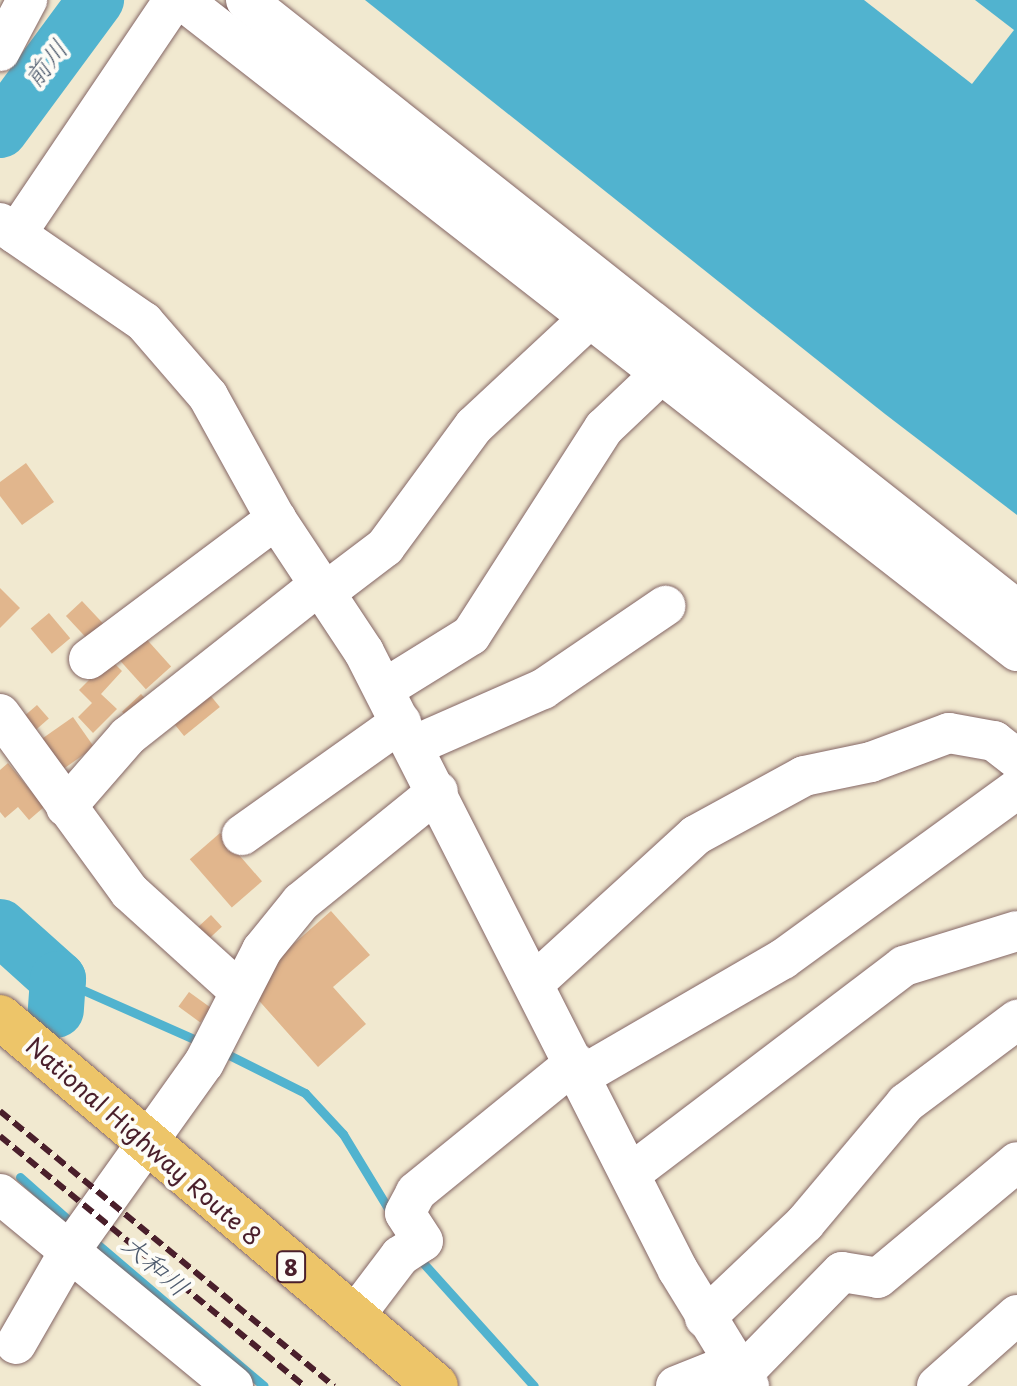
<!DOCTYPE html>
<meta charset="utf-8">
<style>
body{margin:0}
#map{position:relative;width:1017px;height:1386px;overflow:hidden;background:#f1e9d0;font-family:"Playpen Sans","Klee One",sans-serif}
div>[style]{position:absolute}
[style*='--x']{left:calc(var(--x)*1px);top:calc(var(--y)*1px);width:calc(var(--w)*1px);rotate:calc(var(--a)*1deg)}
.water>*{inset:0;background:#51b3cf}
.pier>*{inset:0;background:#f1e9d0}
.stream>*{height:9px;margin:-4.5px;padding:0 4.5px;transform-origin:4.5px;border-radius:4.5px;background:#51b3cf}
.river>*{height:56px;margin:-28px;padding:0 28px;transform-origin:28px;border-radius:28px;background:#51b3cf}
.building>*{inset:0;background:#e1b68d;transform-origin:0 0}
.roads{filter:drop-shadow(0 0 2px #846665) drop-shadow(0 0 2px #846665)}
.minor>*{height:40px;margin:-20px;padding:0 20px;transform-origin:20px;border-radius:20px;background:#fff}
.highway>*{height:44px;margin:-22px;padding:0 22px;transform-origin:22px;border-radius:22px;background:#edc569}
.rail>*{height:6px;margin-top:-3px;transform-origin:0;background:repeating-linear-gradient(90deg,#4a1f2b 0 12px,transparent 0 18px)}
span{translate:-50% -50%;white-space:nowrap;text-align:center;line-height:1.15;-webkit-text-stroke:8px #fdfcf7;paint-order:stroke}
.shield-label span{padding:2px 6px;background:#fdfcf7;border:2px solid;border-radius:6px;-webkit-text-stroke-width:0}
.shield-label{font-size:22px;color:#4a1f2b;font-weight:700}
.street-label{font-size:24px;color:#4a1f2b}
.water-label{font-size:26px;color:#4d5a6d;font-style:italic}
</style>
<div id="map">
<div class="water">
<div style="clip-path:polygon(365px 0,1017px 0,1017px 515px,885px 414px)"></div>
</div>
<div class="pier">
<div style="clip-path:polygon(864px 0,975px 0,1014px 30px,972px 84px)"></div>
</div>
<div class="stream">
<div style="--x:58;--y:979;--w:158;--a:23.8"></div>
<div style="--x:221;--y:1051;--w:94;--a:26.6"></div>
<div style="--x:305;--y:1093;--w:56;--a:47.2"></div>
<div style="--x:343;--y:1134;--w:95;--a:58.8"></div>
<div style="--x:20;--y:1177;--w:74;--a:41.7"></div>
<div style="--x:90;--y:1238;--w:228;--a:40.4"></div>
<div style="--x:416;--y:1255;--w:176;--a:48"></div>
</div>
<div class="river">
<div style="--x:0;--y:130;--w:162;--a:-53.6"></div>
<div style="--x:0;--y:927;--w:78;--a:41.9"></div>
<div style="--x:58;--y:979;--w:31;--a:94"></div>
</div>
<div class="building">
<div style="clip-path:polygon(26px 463px,54px 502px,22px 525px,0 496px,0 482px)"></div>
<div style="clip-path:polygon(0 588px,20px 608px,0 628px)"></div>
<div style="left:82px;top:601px;width:34px;height:22px;rotate:47deg"></div>
<div style="left:49px;top:613px;width:33px;height:24px;rotate:50deg"></div>
<div style="left:141px;top:633px;width:45px;height:34px;rotate:48deg"></div>
<div style="clip-path:polygon(110px 659px,122px 671px,101px 694px,117px 709px,93px 733px,78px 717px,92px 703px,79px 690px)"></div>
<div style="left:206px;top:690px;width:22px;height:46px;rotate:51deg"></div>
<div style="left:141px;top:694px;width:16px;height:26px;rotate:47deg"></div>
<div style="left:37px;top:705px;width:18px;height:31px;rotate:49deg"></div>
<div style="left:73px;top:717px;width:37px;height:44px;rotate:55deg"></div>
<div style="clip-path:polygon(8px 763px,44px 807px,29px 820px,18px 807px,5px 818px,0 812px,0 770px)"></div>
<div style="left:220px;top:833px;width:64px;height:40px;rotate:49deg"></div>
<div style="clip-path:polygon(331px 911px,370px 955px,333px 987px,366px 1024px,318px 1067px,246px 986px)"></div>
<div style="left:211px;top:915px;width:16px;height:24px;rotate:47deg"></div>
<div style="left:189px;top:992px;width:27px;height:18px;rotate:36deg"></div>
</div>
<div class="roads">
<div class="minor">
<div style="--x:182;--y:0;--w:1059;--a:37.94"></div>
<div style="--x:246;--y:0;--w:983;--a:38.35"></div>
<div style="--x:0;--y:51;--w:58;--a:-62.1"></div>
<div style="--x:0;--y:223;--w:175;--a:34.5"></div>
<div style="--x:144;--y:322;--w:98;--a:49.1"></div>
<div style="--x:208;--y:396;--w:141;--a:61.1"></div>
<div style="--x:276;--y:519;--w:159;--a:56.5"></div>
<div style="--x:364;--y:652;--w:693;--a:63.07"></div>
<div style="--x:678;--y:1270;--w:136;--a:58.5"></div>
<div style="--x:16;--y:234;--w:282;--a:-56"></div>
<div style="--x:323;--y:594;--w:78;--a:-37.2"></div>
<div style="--x:385;--y:547;--w:150;--a:-53.7"></div>
<div style="--x:474;--y:426;--w:160;--a:-43"></div>
<div style="--x:89;--y:659;--w:234;--a:-36.8"></div>
<div style="--x:384;--y:689;--w:102;--a:-31.8"></div>
<div style="--x:471;--y:635;--w:246;--a:-57.3"></div>
<div style="--x:604;--y:428;--w:81;--a:-43.5"></div>
<div style="--x:0;--y:714;--w:220;--a:53.9"></div>
<div style="--x:130;--y:892;--w:146;--a:42.2"></div>
<div style="--x:413;--y:746;--w:142;--a:-23.7"></div>
<div style="--x:543;--y:689;--w:148;--a:-34.2"></div>
<div style="--x:66;--y:807;--w:94;--a:-48.9"></div>
<div style="--x:128;--y:736;--w:242;--a:-38.3"></div>
<div style="--x:242;--y:835;--w:195;--a:-35.4"></div>
<div style="--x:534;--y:983;--w:219;--a:-42.4"></div>
<div style="--x:696;--y:835;--w:123;--a:-28.6"></div>
<div style="--x:804;--y:776;--w:68;--a:-11.8"></div>
<div style="--x:871;--y:762;--w:83;--a:-20.4"></div>
<div style="--x:949;--y:733;--w:46;--a:10.1"></div>
<div style="--x:994;--y:741;--w:29;--a:38"></div>
<div style="--x:581;--y:1076;--w:233;--a:-30.1"></div>
<div style="--x:783;--y:959;--w:289;--a:-36"></div>
<div style="--x:630;--y:1174;--w:344;--a:-37.2"></div>
<div style="--x:904;--y:966;--w:118;--a:-17.2"></div>
<div style="--x:0;--y:1194;--w:302;--a:39.5"></div>
<div style="--x:353;--y:1318;--w:78;--a:-52.8"></div>
<div style="--x:400;--y:1256;--w:27;--a:-33"></div>
<div style="--x:423;--y:1241;--w:33;--a:-123"></div>
<div style="--x:405;--y:1213;--w:24;--a:-62"></div>
<div style="--x:416;--y:1192;--w:205;--a:-39.1"></div>
<div style="--x:705;--y:1318;--w:138;--a:-43.5"></div>
<div style="--x:805;--y:1223;--w:157;--a:-49.9"></div>
<div style="--x:906;--y:1103;--w:139;--a:-36.8"></div>
<div style="--x:16;--y:1344;--w:106;--a:-60.1"></div>
<div style="--x:69;--y:1252;--w:232;--a:-54.5"></div>
<div style="--x:204;--y:1063;--w:127;--a:-62.8"></div>
<div style="--x:262;--y:950;--w:62;--a:-50.9"></div>
<div style="--x:301;--y:902;--w:176;--a:-39"></div>
<div style="--x:741;--y:1375;--w:144;--a:-45.6"></div>
<div style="--x:842;--y:1272;--w:36;--a:9"></div>
<div style="--x:878;--y:1278;--w:181;--a:-39.8"></div>
<div style="--x:676;--y:1386;--w:62;--a:-21.6"></div>
<div style="--x:937;--y:1386;--w:107;--a:-41.6"></div>
</div>
<div class="highway">
<div style="--x:0;--y:1017;--w:571;--a:40.24"></div>
</div>
</div>
<div class="rail">
<div style="--x:0;--y:1111;--w:433;--a:39.5"></div>
<div style="--x:0;--y:1136;--w:394;--a:39.4"></div>
</div>
<div class="shield-label">
<span style="left:291px;top:1267px">8</span>
</div>
<div class="street-label">
<span style="left:144px;top:1141px;rotate:41deg">National Highway Route 8</span>
</div>
<div class="water-label">
<span style="left:45px;top:63px;rotate:-51deg">前川</span>
<span style="left:156px;top:1265px;rotate:41deg">大和川</span>
</div>
</div>
